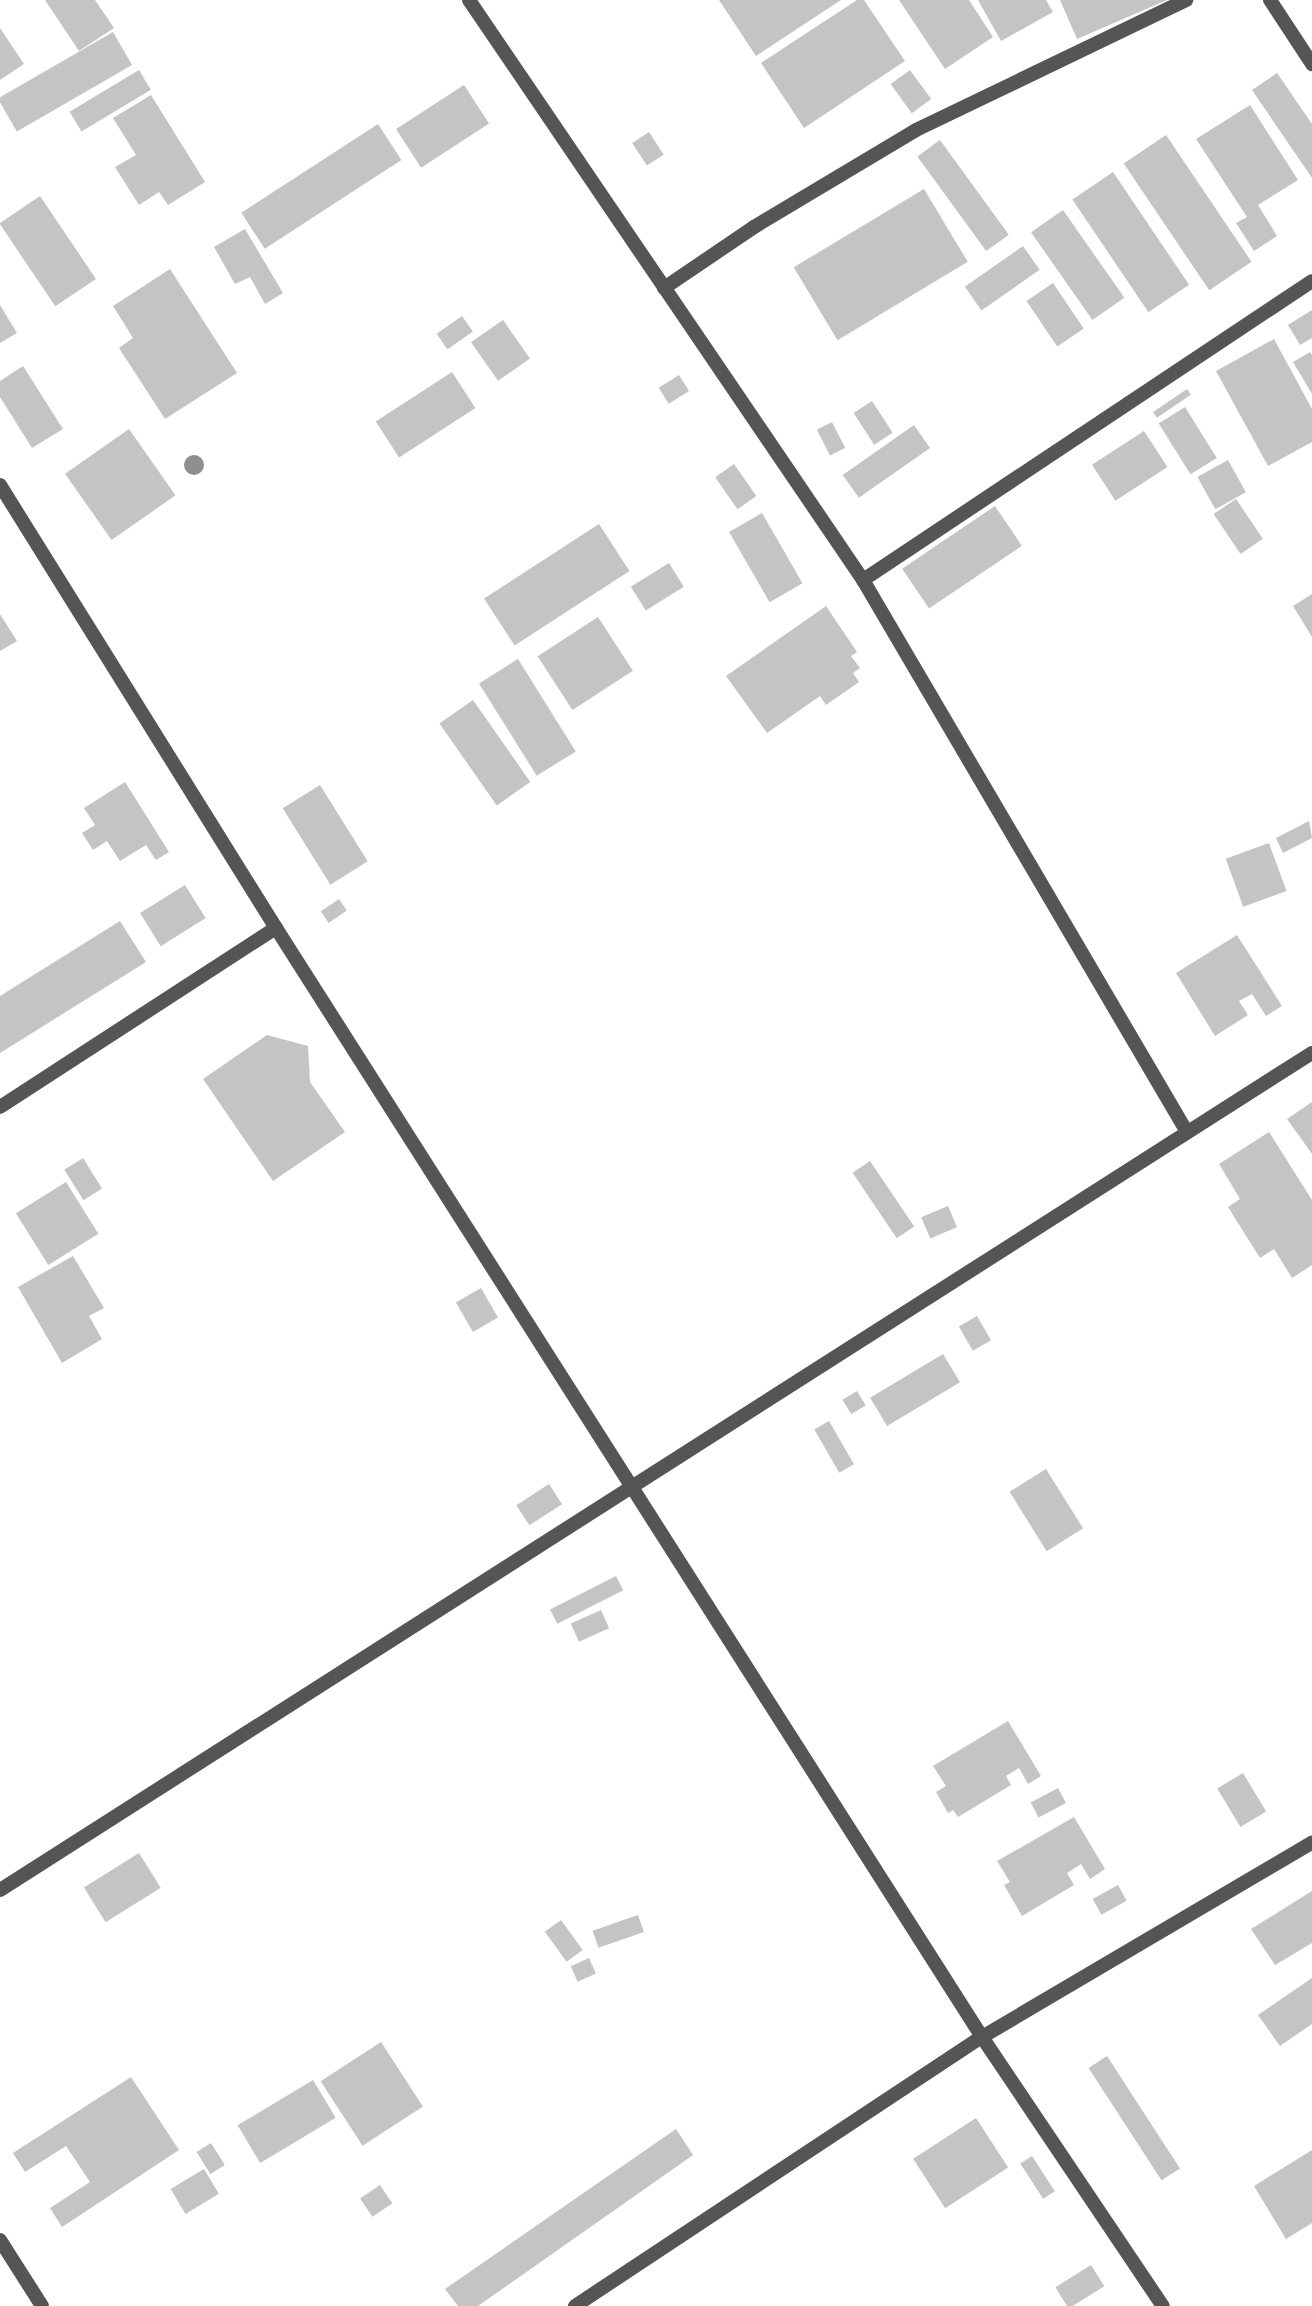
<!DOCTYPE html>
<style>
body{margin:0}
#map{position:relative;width:1312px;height:2306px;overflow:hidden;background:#fff;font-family:"Asap Condensed",sans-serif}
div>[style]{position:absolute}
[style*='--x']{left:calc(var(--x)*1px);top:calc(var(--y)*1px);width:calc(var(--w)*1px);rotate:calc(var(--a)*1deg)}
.building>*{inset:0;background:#c4c4c4;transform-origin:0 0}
.minor>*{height:14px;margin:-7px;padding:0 7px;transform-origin:7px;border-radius:7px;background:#555}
.trees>*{width:20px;height:20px;margin:-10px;border-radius:50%;background:#8f8f8f}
span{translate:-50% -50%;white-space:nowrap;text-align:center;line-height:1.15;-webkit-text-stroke:5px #fff;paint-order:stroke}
</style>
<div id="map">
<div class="building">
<div style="clip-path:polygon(45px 0,95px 0,114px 28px,79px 51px)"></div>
<div style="clip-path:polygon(719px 0,841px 0,756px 56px)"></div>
<div style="clip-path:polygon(857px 0,864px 0,905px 61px,804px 128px,761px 63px)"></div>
<div style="clip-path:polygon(899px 0,969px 0,993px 37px,945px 69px)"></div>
<div style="clip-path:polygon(978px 0,1046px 0,1053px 12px,1001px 41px)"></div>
<div style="clip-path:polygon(1060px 0,1167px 0,1077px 39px)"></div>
<div style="clip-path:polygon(0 28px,24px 64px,0 80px)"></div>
<div style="left:113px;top:32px;width:38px;height:133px;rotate:60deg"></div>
<div style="left:139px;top:70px;width:23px;height:81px;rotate:59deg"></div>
<div style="left:910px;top:70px;width:36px;height:24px;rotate:54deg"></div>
<div style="clip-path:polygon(1277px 73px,1312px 124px,1312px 178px,1252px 90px)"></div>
<div style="left:464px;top:85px;width:46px;height:81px;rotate:57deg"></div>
<div style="clip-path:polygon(151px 95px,205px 182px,168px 205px,159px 192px,139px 205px,115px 167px,136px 155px,113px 118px)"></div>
<div style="clip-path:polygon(1250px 105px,1298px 180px,1258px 205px,1277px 236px,1254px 251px,1236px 223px,1247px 217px,1196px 139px)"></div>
<div style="left:378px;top:124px;width:43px;height:163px;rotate:57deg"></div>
<div style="left:649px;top:132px;width:27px;height:20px;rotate:57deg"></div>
<div style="left:1166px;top:135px;width:153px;height:51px;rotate:56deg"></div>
<div style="left:940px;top:140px;width:117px;height:28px;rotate:54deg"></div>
<div style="left:1113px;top:172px;width:136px;height:49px;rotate:56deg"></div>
<div style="left:924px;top:189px;width:85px;height:152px;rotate:59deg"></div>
<div style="left:40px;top:196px;width:100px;height:49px;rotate:56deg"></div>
<div style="left:1063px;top:210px;width:107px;height:39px;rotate:55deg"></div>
<div style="clip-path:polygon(245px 229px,283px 293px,265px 304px,250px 277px,235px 284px,214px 247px)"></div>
<div style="left:1023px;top:246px;width:29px;height:71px;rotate:55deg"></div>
<div style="clip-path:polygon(170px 269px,237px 373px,165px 419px,119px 348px,133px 338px,113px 306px)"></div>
<div style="left:1053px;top:283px;width:55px;height:32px;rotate:56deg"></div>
<div style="clip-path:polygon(0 305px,17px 333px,0 343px)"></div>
<div style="clip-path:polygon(1312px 310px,1312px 338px,1300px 345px,1288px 325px)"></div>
<div style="left:462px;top:316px;width:19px;height:31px;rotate:55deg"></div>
<div style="left:503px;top:320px;width:47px;height:39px;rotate:55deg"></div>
<div style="clip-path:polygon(1274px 339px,1312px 409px,1312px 442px,1268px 466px,1216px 371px)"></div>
<div style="clip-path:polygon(1310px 352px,1312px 355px,1312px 394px,1293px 362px)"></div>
<div style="clip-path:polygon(23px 366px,63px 429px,32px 448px,0 397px,0 381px)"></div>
<div style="left:452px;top:372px;width:43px;height:91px;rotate:57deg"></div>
<div style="left:679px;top:375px;width:19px;height:24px;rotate:58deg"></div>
<div style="left:1187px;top:389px;width:7px;height:41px;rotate:56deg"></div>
<div style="left:872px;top:401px;width:38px;height:22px;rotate:57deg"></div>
<div style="left:1185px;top:407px;width:60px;height:31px;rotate:58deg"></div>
<div style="left:832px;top:422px;width:29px;height:17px;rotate:63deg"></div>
<div style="left:914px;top:425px;width:28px;height:87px;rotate:55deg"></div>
<div style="left:129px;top:429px;width:81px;height:78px;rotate:55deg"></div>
<div style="left:1144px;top:431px;width:43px;height:62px;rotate:57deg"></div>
<div style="left:1228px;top:460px;width:37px;height:35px;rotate:61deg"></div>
<div style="left:734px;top:464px;width:39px;height:23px;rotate:55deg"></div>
<div style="left:1236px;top:499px;width:48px;height:27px;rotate:56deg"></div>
<div style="left:995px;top:506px;width:48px;height:112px;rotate:56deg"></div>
<div style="left:762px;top:513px;width:81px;height:38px;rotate:60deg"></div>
<div style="left:599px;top:524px;width:56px;height:137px;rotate:57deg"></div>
<div style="left:669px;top:563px;width:28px;height:45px;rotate:58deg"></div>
<div style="clip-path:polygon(1312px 594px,1312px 637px,1293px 606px)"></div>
<div style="clip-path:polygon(826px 606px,857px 652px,851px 656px,860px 668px,853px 673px,859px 682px,826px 705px,820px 696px,767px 733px,726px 676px)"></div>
<div style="clip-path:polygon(0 614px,17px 641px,0 651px)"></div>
<div style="left:598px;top:617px;width:64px;height:72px;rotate:57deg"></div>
<div style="left:518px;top:659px;width:109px;height:46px;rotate:58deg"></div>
<div style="left:473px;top:700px;width:100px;height:41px;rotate:55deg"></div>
<div style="clip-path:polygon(125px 782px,169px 852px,156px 860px,146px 845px,120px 861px,107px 841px,93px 850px,82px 833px,95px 825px,84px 808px)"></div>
<div style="left:320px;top:785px;width:90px;height:44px;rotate:58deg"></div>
<div style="clip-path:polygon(1309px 821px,1312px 838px,1283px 853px,1276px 838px)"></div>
<div style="left:1269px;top:843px;width:51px;height:46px;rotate:70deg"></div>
<div style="left:185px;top:885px;width:39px;height:53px;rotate:58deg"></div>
<div style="left:339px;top:899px;width:14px;height:22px;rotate:56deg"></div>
<div style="clip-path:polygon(120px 921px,146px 962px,0 1053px,0 996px)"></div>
<div style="clip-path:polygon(1237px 935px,1282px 1006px,1266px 1016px,1252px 994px,1239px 1001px,1248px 1015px,1215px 1036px,1176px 973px)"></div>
<div style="clip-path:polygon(267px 1035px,308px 1046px,310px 1082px,345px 1132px,273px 1181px,203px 1079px)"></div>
<div style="clip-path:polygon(1312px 1102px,1312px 1154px,1287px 1119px)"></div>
<div style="clip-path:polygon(1269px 1132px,1312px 1200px,1312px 1265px,1292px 1278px,1274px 1249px,1260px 1258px,1228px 1207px,1240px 1199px,1219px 1164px)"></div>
<div style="left:83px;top:1158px;width:36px;height:22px;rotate:58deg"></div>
<div style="left:870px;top:1161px;width:79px;height:21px;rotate:56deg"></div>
<div style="left:66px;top:1182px;width:61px;height:59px;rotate:58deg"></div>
<div style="left:948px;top:1206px;width:23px;height:29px;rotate:67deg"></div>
<div style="clip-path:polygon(73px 1256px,104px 1308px,89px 1316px,102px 1339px,62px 1363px,18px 1287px)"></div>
<div style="left:481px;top:1288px;width:34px;height:29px;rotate:60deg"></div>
<div style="left:977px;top:1316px;width:28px;height:21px;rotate:60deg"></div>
<div style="left:943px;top:1354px;width:33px;height:85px;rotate:59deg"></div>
<div style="left:857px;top:1391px;width:17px;height:17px;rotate:59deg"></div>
<div style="left:829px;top:1421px;width:50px;height:17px;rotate:60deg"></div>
<div style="left:1046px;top:1469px;width:70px;height:43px;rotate:58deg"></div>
<div style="left:549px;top:1484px;width:24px;height:39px;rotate:57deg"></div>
<div style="left:616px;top:1576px;width:16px;height:74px;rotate:63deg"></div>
<div style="left:601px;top:1610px;width:20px;height:33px;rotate:66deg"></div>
<div style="clip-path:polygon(1008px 1721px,1041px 1776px,1028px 1784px,1019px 1768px,1006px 1776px,1011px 1785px,958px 1817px,953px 1810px,948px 1813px,936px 1792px,946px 1786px,933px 1766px)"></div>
<div style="left:1243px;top:1773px;width:45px;height:30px;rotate:59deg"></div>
<div style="left:1058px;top:1788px;width:17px;height:31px;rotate:62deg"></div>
<div style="clip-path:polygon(1074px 1817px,1105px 1869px,1090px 1879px,1081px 1864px,1067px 1873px,1074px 1885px,1022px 1916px,1004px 1885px,1010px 1882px,997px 1861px)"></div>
<div style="left:139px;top:1853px;width:41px;height:65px;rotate:58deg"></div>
<div style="left:1118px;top:1885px;width:18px;height:29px;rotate:61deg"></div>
<div style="clip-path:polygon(1312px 1891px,1312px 1943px,1275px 1965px,1251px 1929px)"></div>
<div style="left:638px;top:1915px;width:18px;height:48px;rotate:71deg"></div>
<div style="left:561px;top:1920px;width:37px;height:20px;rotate:54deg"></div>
<div style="left:589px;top:1958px;width:17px;height:20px;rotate:66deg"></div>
<div style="clip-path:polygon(1312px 1978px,1312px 2024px,1280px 2046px,1258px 2015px)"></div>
<div style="left:381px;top:2042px;width:77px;height:72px;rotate:57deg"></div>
<div style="left:1107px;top:2056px;width:134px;height:22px;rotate:57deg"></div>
<div style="clip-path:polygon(131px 2077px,179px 2150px,62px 2227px,50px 2208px,90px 2182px,66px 2146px,25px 2172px,13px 2153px)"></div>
<div style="left:313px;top:2080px;width:44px;height:88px;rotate:59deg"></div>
<div style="left:976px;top:2118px;width:59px;height:75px;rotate:57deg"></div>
<div style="clip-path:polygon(676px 2129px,693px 2155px,478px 2306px,458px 2306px,445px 2289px)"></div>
<div style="left:211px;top:2143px;width:26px;height:17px;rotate:58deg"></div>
<div style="clip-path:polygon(1312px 2150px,1312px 2223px,1286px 2239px,1254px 2186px)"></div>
<div style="left:1032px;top:2156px;width:42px;height:14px;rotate:57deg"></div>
<div style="left:204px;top:2169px;width:29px;height:39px;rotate:59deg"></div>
<div style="left:380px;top:2185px;width:22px;height:24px;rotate:56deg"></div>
<div style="left:1091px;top:2265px;width:25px;height:42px;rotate:58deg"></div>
</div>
<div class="minor">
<div style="--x:469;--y:0;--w:701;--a:55.81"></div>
<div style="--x:863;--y:580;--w:640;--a:59.59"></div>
<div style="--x:1270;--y:0;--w:77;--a:56.7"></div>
<div style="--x:664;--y:288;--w:109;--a:-34.1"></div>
<div style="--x:754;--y:227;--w:189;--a:-30.9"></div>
<div style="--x:916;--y:130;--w:300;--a:-25.7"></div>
<div style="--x:0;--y:485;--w:522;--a:58.08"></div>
<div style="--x:276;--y:928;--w:1315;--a:57.52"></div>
<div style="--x:982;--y:2037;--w:324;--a:56.1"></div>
<div style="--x:863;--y:580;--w:539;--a:-33.66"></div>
<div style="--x:0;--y:1107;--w:329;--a:-33"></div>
<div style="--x:0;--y:1890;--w:1556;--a:-32.54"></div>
<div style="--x:0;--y:2240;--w:78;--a:57.5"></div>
<div style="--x:575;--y:2306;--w:488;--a:-33.5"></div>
<div style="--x:982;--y:2037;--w:383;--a:-30.5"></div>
</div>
<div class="trees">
<div style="left:194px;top:465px"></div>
</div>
</div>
